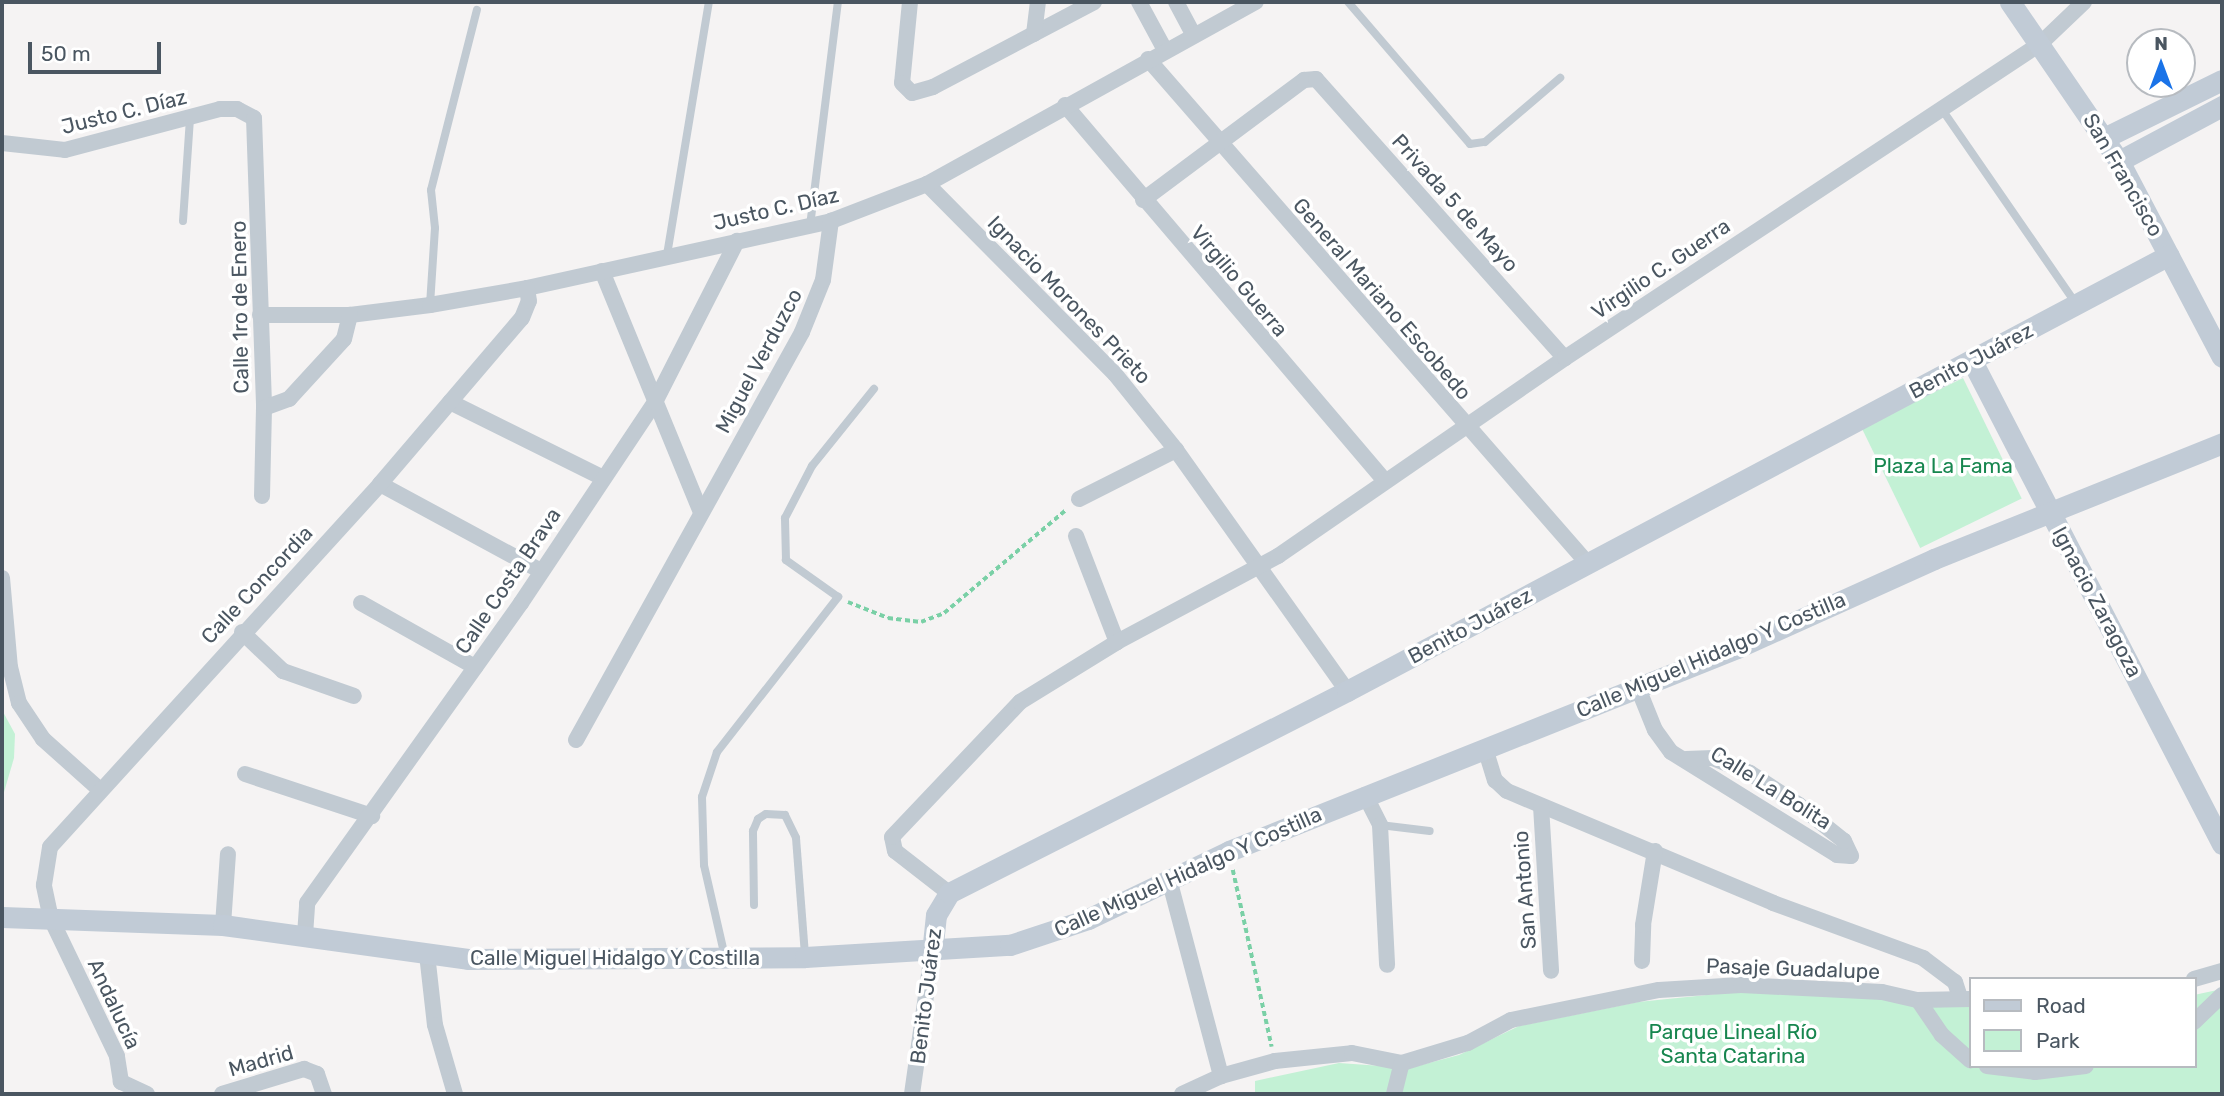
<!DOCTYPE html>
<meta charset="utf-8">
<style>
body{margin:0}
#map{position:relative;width:2224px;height:1096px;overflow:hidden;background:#f5f3f3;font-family:Rubik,sans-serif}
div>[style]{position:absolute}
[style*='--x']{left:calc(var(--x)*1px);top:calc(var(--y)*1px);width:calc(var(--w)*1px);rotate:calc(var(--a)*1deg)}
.green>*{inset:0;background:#c3f1d5;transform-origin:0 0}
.path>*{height:3.5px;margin-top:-1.75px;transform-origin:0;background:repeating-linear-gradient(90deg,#7ad0a6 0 5px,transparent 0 8.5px)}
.lane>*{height:8px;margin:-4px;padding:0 4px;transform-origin:4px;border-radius:4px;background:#c1cad2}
.street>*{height:16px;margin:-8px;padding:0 8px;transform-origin:8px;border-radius:8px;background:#c1cad2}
.secondary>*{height:21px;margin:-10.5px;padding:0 10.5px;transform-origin:10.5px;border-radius:10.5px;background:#c1cbd6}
span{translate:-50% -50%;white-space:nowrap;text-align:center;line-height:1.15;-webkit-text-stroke:7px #fff;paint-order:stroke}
.street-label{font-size:21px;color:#4a5661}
.park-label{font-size:21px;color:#17864f}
.frame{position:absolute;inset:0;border:4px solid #4a5661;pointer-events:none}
.legend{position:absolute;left:1969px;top:977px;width:228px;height:91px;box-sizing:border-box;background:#fff;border:2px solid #b7bbc0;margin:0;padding:9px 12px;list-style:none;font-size:21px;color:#4a5661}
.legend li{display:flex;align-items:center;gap:14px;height:35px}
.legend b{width:35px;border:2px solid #b7bbc0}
.north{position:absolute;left:2126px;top:28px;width:70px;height:70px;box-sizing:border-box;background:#fff;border:2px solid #b7bbc0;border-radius:50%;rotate:0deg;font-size:19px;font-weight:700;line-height:28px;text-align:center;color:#4a5661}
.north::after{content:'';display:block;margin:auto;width:24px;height:32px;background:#1a73e8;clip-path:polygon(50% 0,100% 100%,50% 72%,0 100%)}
.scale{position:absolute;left:28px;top:42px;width:133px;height:32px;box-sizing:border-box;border:4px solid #4a5661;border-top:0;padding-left:9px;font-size:21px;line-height:24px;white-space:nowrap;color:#4a5661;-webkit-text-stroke:5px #fff;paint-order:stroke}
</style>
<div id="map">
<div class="green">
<div style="left:1963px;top:378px;width:134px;height:113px;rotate:64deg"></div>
<div style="clip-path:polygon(2px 710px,15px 734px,14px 758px,2px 799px)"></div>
<div style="clip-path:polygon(2222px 989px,2222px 1094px,1255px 1094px,1255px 1081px,1339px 1063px,1410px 1068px,1459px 1055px,1519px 1026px,1638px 1002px,1736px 992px,1931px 1001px,1970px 1007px,1970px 1066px,2194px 1066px,2194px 995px)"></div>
</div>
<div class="path">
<div style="--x:848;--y:602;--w:43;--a:21.8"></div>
<div style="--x:888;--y:618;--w:33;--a:7"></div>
<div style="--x:921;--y:622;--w:25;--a:-21"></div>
<div style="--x:944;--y:613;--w:161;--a:-40.2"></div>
<div style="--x:1233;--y:870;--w:181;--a:77.6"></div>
</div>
<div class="lane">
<div style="--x:1348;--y:2;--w:187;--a:49.3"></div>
<div style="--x:1470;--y:144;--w:15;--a:-8"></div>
<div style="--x:1485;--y:142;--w:99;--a:-40.5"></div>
<div style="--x:1941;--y:108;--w:236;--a:55.4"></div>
<div style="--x:183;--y:221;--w:104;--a:-86.1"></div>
<div style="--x:810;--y:226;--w:226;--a:-82.9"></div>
<div style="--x:667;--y:255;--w:256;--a:-80.6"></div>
<div style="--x:430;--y:305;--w:77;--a:-86.3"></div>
<div style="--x:435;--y:228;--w:38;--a:-96"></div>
<div style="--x:431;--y:190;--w:186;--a:-75.7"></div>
<div style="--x:1380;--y:825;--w:50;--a:6.8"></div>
<div style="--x:754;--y:905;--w:74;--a:-90.8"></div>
<div style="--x:753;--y:831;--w:13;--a:-67"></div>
<div style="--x:758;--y:819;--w:9;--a:-32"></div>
<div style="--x:766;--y:814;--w:19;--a:3"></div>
<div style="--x:785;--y:815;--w:25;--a:64"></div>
<div style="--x:796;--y:838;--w:117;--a:85.6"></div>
<div style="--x:725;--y:957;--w:94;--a:-102.9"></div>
<div style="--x:704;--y:865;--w:68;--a:-91.7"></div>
<div style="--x:702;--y:797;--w:47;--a:-71.6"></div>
<div style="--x:717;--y:752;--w:197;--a:-52"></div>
<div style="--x:838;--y:597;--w:64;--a:-144.6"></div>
<div style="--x:786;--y:560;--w:42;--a:-91.4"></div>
<div style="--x:785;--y:518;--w:59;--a:-62.6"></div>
<div style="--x:812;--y:466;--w:99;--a:-51.2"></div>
</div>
<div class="street">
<div style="--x:910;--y:2;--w:81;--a:95.6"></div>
<div style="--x:902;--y:83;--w:14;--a:45"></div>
<div style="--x:912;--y:93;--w:22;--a:-16"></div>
<div style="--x:933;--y:87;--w:182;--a:-27.8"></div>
<div style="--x:1139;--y:2;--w:55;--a:61.6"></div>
<div style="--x:1176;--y:2;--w:38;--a:62"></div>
<div style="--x:1034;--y:34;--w:32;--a:-83"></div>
<div style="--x:1148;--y:59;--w:670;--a:48.93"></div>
<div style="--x:1065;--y:105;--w:494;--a:49.6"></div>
<div style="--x:2;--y:143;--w:63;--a:6.3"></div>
<div style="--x:65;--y:150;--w:160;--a:-14.8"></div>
<div style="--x:220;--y:109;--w:17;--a:0"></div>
<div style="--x:237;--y:109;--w:19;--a:28"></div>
<div style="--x:254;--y:118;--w:290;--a:88"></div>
<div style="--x:264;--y:408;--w:88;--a:91.3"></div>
<div style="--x:927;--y:184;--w:267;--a:45.3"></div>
<div style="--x:1115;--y:374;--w:97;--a:51.2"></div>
<div style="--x:1176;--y:450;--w:296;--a:54.6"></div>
<div style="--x:1143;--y:200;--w:201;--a:-36.7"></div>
<div style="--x:1304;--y:80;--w:12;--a:-5"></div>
<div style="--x:1316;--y:79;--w:374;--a:48.3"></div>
<div style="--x:602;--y:271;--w:261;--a:67.7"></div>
<div style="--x:260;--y:315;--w:90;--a:0"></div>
<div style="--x:350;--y:315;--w:81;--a:-7.1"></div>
<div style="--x:430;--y:305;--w:98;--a:-9.9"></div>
<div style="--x:527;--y:288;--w:311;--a:-12.4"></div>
<div style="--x:831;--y:221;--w:103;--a:-21.1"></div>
<div style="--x:927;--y:184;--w:376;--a:-29"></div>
<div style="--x:450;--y:402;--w:171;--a:26.4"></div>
<div style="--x:264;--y:408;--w:27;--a:-20"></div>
<div style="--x:289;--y:399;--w:81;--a:-47.5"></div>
<div style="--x:344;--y:339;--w:25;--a:-76"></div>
<div style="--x:380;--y:484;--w:183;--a:28.4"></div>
<div style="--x:1079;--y:499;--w:109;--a:-26.8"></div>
<div style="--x:1076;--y:536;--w:114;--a:68.9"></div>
<div style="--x:2;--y:578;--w:89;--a:84.9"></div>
<div style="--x:10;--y:667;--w:37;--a:76"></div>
<div style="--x:19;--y:703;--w:43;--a:56.3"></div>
<div style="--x:43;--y:739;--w:75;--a:41.8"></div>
<div style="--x:361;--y:603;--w:131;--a:29.3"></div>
<div style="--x:242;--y:632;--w:57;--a:43.6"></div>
<div style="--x:283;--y:671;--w:75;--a:19.4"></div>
<div style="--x:1638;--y:688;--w:45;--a:68"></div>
<div style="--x:1655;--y:730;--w:27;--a:54"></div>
<div style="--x:1671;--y:752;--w:195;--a:31.8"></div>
<div style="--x:1837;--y:855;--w:14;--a:4"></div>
<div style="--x:1851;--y:856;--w:17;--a:-115"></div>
<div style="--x:1844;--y:841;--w:58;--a:-141.3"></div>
<div style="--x:1799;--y:805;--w:59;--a:-146.9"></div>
<div style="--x:1750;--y:773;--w:40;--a:-158"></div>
<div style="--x:1713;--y:758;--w:27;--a:178"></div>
<div style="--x:576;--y:740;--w:466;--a:-61"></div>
<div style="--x:802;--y:332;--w:56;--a:-68"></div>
<div style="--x:823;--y:280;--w:60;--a:-82.3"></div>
<div style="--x:1485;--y:748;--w:34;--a:73"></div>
<div style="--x:1495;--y:780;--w:16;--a:43"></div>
<div style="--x:1507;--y:791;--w:289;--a:22.8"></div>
<div style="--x:1773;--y:903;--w:160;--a:20.1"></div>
<div style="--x:1923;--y:958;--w:40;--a:37"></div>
<div style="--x:1955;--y:982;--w:16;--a:72"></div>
<div style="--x:245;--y:774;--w:134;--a:18.3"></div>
<div style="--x:1365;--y:795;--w:34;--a:63"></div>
<div style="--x:1380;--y:825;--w:140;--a:87.1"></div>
<div style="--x:1541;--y:806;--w:165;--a:86.5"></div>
<div style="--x:1169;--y:879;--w:204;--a:75.2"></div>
<div style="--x:949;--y:893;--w:68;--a:-142.1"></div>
<div style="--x:895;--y:851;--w:14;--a:-102"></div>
<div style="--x:892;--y:837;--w:186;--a:-46.5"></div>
<div style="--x:1020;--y:702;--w:114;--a:-31.7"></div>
<div style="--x:1117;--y:642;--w:183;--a:-28.1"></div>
<div style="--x:1278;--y:556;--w:349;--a:-34.6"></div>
<div style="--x:1565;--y:358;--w:569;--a:-33.47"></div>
<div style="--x:2040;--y:44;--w:61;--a:-43.7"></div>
<div style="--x:223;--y:925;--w:71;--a:-86"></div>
<div style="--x:305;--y:935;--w:32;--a:-86"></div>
<div style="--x:307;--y:903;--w:369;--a:-54.5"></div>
<div style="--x:521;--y:603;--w:242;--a:-56.3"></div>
<div style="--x:655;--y:402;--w:181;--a:-63"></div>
<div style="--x:427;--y:954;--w:71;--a:83.6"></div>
<div style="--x:435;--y:1025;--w:72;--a:73.8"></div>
<div style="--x:1642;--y:961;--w:36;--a:-88"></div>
<div style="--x:1643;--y:925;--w:75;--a:-80.8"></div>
<div style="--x:2194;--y:979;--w:29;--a:-16"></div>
<div style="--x:1918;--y:1000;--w:42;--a:55.6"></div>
<div style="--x:1942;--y:1035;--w:38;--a:42"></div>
<div style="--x:2194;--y:1022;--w:39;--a:-44"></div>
<div style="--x:1987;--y:1066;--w:48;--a:7.1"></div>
<div style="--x:2035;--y:1072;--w:51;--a:-6.7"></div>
<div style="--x:147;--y:1094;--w:29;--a:-155"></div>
<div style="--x:121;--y:1082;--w:26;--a:-99"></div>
<div style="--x:117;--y:1056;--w:152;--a:-115.7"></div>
<div style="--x:51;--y:919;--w:35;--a:-102"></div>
<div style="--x:44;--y:885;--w:38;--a:-81"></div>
<div style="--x:50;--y:847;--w:491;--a:-47.7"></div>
<div style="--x:380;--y:484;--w:218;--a:-49.5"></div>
<div style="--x:522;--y:318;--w:18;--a:-68"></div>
<div style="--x:529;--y:301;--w:13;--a:-99"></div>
<div style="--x:222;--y:1094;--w:86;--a:-17"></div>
<div style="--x:304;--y:1069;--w:14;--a:21"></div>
<div style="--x:317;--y:1074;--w:21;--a:71"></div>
<div style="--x:912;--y:1094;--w:142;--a:-81.9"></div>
<div style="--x:1182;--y:1094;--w:43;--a:-24.8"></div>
<div style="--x:1221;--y:1076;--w:56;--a:-15.5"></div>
<div style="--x:1275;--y:1061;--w:77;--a:-5.9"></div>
<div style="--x:1352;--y:1053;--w:51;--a:11.3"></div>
<div style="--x:1402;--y:1063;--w:69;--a:-16.9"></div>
<div style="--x:1468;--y:1043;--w:49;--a:-28.1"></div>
<div style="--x:1511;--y:1020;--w:151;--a:-11.5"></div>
<div style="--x:1659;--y:990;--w:82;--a:-3.5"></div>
<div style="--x:1741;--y:985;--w:141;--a:2.8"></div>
<div style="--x:1882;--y:992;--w:37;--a:13"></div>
<div style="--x:1918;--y:1000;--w:52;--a:-1.1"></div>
<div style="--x:1394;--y:1094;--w:32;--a:-76"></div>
</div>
<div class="secondary">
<div style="--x:2010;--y:2;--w:193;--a:55.6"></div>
<div style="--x:2119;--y:161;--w:221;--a:62.3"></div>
<div style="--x:2104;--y:138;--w:131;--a:-26.2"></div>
<div style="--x:2119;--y:161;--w:117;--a:-28.1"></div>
<div style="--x:1972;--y:361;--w:544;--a:62.63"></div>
<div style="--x:2;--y:917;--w:221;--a:2.1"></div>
<div style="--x:223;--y:925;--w:247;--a:7.9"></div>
<div style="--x:468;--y:959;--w:337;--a:-0.3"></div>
<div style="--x:805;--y:957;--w:205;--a:-3.4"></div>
<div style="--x:1010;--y:945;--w:82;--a:-18.4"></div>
<div style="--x:1088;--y:919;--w:157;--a:-25.7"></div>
<div style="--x:1229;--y:851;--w:547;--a:-21.78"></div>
<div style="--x:1737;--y:648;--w:216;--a:-24.3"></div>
<div style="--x:1934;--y:559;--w:310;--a:-21.9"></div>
<div style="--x:932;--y:953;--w:38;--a:-84"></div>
<div style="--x:936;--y:915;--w:26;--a:-59"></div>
<div style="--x:949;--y:893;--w:446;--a:-26.9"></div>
<div style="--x:1347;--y:691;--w:930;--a:-27.94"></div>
</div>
<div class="street-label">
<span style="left:124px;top:112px;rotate:-14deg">Justo C. Díaz</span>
<span style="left:2123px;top:175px;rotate:60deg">San Francisco</span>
<span style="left:1455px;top:203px;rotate:48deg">Privada 5 de Mayo</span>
<span style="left:776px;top:209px;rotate:-13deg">Justo C. Díaz</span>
<span style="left:1661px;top:269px;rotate:-34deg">Virgilio C. Guerra</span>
<span style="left:1239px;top:281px;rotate:50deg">Virgilio Guerra</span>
<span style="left:1382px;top:299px;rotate:49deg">General Mariano Escobedo</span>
<span style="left:1069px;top:300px;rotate:46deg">Ignacio Morones Prieto</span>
<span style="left:240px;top:307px;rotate:-91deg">Calle 1ro de Enero</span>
<span style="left:759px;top:361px;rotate:-62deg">Miguel Verduzco</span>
<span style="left:1971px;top:361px;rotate:-28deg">Benito Juárez</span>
<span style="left:508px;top:581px;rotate:-56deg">Calle Costa Brava</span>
<span style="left:257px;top:585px;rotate:-47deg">Calle Concordia</span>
<span style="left:2097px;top:602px;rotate:62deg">Ignacio Zaragoza</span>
<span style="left:1470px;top:626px;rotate:-28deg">Benito Juárez</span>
<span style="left:1711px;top:655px;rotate:-23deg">Calle Miguel Hidalgo Y Costilla</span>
<span style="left:1771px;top:788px;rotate:32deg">Calle La Bolita</span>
<span style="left:1188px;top:872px;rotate:-24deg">Calle Miguel Hidalgo Y Costilla</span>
<span style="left:1525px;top:890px;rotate:-94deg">San Antonio</span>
<span style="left:615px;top:958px">Calle Miguel Hidalgo Y Costilla</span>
<span style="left:1793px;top:969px;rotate:2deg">Pasaje Guadalupe</span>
<span style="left:926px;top:996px;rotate:-83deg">Benito Juárez</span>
<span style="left:114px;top:1004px;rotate:65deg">Andalucía</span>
<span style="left:261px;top:1061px;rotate:-16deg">Madrid</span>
</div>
<div class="park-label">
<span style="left:1943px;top:466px">Plaza La Fama</span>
<span style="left:1733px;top:1044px">Parque Lineal Río<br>Santa Catarina</span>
</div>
<div class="frame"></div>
<ul class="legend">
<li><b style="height:9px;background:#c1cbd6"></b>Road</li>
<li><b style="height:19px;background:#c3f1d5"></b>Park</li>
</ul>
<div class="north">N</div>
<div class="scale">50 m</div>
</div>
